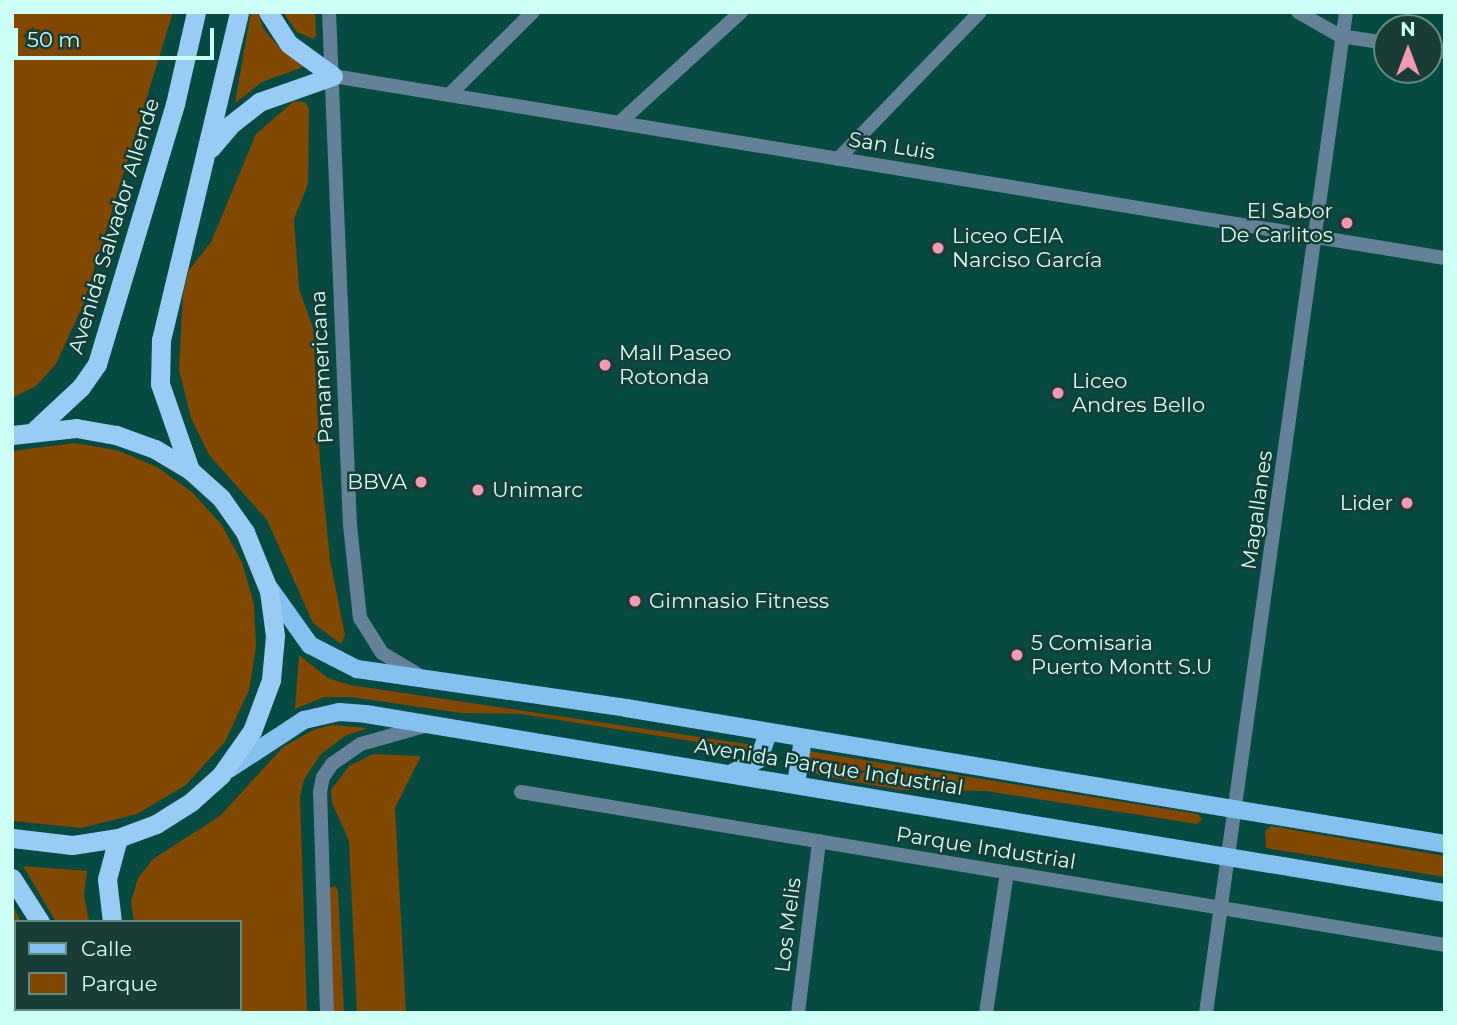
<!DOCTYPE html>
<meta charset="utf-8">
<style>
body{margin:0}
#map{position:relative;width:1457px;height:1025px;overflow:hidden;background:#064a42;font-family:Montserrat,sans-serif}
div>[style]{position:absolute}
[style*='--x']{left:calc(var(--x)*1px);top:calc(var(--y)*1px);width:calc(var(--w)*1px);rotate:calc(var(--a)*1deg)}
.green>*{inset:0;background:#804801}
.minor>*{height:14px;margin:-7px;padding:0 7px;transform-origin:7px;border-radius:7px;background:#658198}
.tertiary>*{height:14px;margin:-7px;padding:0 7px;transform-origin:7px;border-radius:7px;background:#658198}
.primary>*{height:18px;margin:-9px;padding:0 9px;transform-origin:9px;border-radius:9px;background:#85c1ef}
.trunk>*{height:19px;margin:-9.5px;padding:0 9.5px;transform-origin:9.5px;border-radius:9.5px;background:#99ccf4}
.dots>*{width:19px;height:19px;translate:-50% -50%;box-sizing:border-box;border:4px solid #193c37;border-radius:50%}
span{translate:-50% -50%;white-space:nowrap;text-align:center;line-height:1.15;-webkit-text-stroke:5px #193c37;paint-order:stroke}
.street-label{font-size:21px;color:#ccfff6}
.poi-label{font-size:21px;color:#ccfff6}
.right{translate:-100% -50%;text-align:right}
.left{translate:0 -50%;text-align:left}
.frame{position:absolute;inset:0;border:14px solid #ccfff6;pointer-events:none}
.legend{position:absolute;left:14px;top:920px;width:228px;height:91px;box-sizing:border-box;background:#193c37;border:2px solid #618a83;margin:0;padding:9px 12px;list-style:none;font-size:21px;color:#ccfff6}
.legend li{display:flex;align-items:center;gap:14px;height:35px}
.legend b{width:35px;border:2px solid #618a83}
.north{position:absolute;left:1373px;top:14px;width:70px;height:70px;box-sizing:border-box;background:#193c37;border:2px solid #618a83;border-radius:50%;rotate:0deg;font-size:19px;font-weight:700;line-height:28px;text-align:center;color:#ccfff6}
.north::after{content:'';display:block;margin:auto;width:24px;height:32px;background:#f19ab1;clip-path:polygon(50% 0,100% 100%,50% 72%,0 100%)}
.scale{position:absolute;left:14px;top:28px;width:200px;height:32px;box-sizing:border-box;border:4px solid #ccfff6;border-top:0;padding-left:9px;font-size:21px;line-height:24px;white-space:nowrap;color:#ccfff6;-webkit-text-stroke:5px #193c37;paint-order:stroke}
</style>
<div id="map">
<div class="green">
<div style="clip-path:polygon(12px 12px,173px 12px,83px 305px,56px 364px,36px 386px,12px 398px)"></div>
<div style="clip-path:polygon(251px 12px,258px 12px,263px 28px,283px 52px,306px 66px,262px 82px,235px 103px)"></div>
<div style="clip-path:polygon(283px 12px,315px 12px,316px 36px,313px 39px,297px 32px)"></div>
<div style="clip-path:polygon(294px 101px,305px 102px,309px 109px,308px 184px,294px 219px,299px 289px,313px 328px,320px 461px,330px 560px,345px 635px,341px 644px,313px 623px,267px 520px,209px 455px,191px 418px,179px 370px,183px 294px,189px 270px,211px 242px,256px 134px)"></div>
<div style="clip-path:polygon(74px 443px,117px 450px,157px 467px,192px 492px,221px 524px,242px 562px,254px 604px,256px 647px,249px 690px,225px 742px,186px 785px,137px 814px,81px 828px,12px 821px,12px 451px)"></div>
<div style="clip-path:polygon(299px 655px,328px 678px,350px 685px,760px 746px,754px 751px,521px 714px,461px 713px,351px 697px,324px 697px,295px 709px)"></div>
<div style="clip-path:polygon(332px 725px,368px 728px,345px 736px,320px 755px,304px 780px,300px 797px,307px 1013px,174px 1013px,171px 1009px,240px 1009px,240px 922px,134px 922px,131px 902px,138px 878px,153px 859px,220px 816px,283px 747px,313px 730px)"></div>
<div style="clip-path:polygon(809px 751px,1198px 814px,1202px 819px,1197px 824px,986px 791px,902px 790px,843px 780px,812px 773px,805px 761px)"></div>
<div style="clip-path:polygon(373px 754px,421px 756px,395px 808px,406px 1013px,357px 1013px,349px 841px,332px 803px,331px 790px,349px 766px)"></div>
<div style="clip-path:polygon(1271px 826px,1445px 856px,1445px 877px,1266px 848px,1265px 831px)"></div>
<div style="clip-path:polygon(23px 866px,87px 871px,84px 895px,89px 922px,56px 922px)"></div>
<div style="clip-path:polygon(335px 886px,338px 891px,344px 1013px,334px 1013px,329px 888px)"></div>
<div style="clip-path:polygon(12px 904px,21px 922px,16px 922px,16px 1009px,67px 1013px,12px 1013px)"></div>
</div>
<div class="minor">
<div style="--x:329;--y:12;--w:513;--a:87.66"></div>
<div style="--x:350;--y:525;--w:94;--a:83.9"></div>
<div style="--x:360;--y:618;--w:41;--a:57.8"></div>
<div style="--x:382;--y:653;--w:41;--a:31"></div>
<div style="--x:1298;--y:12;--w:48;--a:29.7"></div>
<div style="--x:1340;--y:36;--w:48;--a:8.5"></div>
<div style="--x:1429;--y:50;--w:16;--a:7"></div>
<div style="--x:333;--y:76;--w:1127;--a:9.3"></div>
<div style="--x:449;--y:95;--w:118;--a:-44.7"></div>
<div style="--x:619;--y:123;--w:165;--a:-42.3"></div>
<div style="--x:838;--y:159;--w:204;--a:-46"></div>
<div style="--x:521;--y:792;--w:937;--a:9.4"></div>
<div style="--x:798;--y:1013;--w:173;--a:-83"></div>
<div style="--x:986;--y:1013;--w:142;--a:-81.5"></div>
</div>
<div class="tertiary">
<div style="--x:327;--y:1013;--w:221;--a:-91.8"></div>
<div style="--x:320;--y:792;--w:15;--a:-79"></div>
<div style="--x:323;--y:777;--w:16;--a:-55"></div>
<div style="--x:332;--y:764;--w:35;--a:-35"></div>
<div style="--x:361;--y:744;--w:66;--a:-15.9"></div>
<div style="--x:1206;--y:1013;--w:1011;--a:-82.04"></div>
</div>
<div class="primary">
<div style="--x:270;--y:589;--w:69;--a:54.5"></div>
<div style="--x:310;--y:645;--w:53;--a:27.1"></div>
<div style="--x:357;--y:669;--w:272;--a:8.2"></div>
<div style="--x:626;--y:708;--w:830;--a:9.43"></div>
<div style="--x:229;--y:769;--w:90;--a:-33.2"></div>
<div style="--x:304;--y:720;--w:36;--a:-13"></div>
<div style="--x:339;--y:712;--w:27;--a:4"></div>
<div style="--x:366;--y:714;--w:1094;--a:9.42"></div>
<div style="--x:730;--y:774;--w:33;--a:-27"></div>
<div style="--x:759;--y:759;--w:28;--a:-71"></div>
<div style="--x:796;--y:784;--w:46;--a:-81.2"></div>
</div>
<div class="trunk">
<div style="--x:268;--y:12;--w:38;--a:57"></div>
<div style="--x:289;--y:44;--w:54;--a:36"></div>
<div style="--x:211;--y:148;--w:30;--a:-50"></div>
<div style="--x:230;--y:125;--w:37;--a:-38"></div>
<div style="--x:259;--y:102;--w:78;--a:-19.4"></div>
<div style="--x:35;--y:430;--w:63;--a:-43.1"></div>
<div style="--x:81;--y:387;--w:28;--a:-55"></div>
<div style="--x:97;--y:364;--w:271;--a:-73.3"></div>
<div style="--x:175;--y:104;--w:94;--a:-77.1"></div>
<div style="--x:12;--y:435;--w:64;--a:-6.2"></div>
<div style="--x:76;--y:428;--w:41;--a:9.9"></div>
<div style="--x:116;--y:435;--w:41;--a:19.7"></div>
<div style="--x:155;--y:449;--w:41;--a:31"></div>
<div style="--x:190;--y:470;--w:42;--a:42.1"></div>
<div style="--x:221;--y:498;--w:42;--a:54.8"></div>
<div style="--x:245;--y:532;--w:64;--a:67.9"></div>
<div style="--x:269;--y:591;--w:45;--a:82.4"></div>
<div style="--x:275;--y:636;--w:44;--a:95.2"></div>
<div style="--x:271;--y:680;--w:54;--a:110.4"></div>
<div style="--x:252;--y:731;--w:54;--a:125.2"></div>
<div style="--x:221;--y:775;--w:40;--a:138"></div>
<div style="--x:191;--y:802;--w:41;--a:147.8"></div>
<div style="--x:156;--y:824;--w:40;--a:159.8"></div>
<div style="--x:118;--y:838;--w:47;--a:171.3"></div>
<div style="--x:72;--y:845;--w:60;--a:-173.3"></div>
<div style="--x:190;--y:470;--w:91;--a:-109.2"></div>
<div style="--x:160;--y:384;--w:44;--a:-88.7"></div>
<div style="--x:161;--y:340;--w:337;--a:-76.6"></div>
<div style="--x:12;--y:878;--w:52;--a:57.5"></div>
<div style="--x:112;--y:922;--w:43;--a:-96.6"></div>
<div style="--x:107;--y:879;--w:42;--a:-75"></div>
<div style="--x:84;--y:1009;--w:4;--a:63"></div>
<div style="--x:149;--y:1009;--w:4;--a:63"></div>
</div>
<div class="dots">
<div style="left:1347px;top:223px;background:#f19ab1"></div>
<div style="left:938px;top:248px;background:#f19ab1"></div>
<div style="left:605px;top:365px;background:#f19ab1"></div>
<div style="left:1058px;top:393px;background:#f19ab1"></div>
<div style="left:421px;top:482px;background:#f19ab1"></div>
<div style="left:478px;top:490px;background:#f19ab1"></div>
<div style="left:1407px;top:503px;background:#f19ab1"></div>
<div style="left:635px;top:601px;background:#f19ab1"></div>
<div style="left:1017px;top:655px;background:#f19ab1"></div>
</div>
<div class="street-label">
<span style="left:892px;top:146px;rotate:9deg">San Luis</span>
<span style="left:114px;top:226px;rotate:-73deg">Avenida Salvador Allende</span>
<span style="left:322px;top:367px;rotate:-93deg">Panamericana</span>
<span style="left:1257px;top:510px;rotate:-82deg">Magallanes</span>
<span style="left:829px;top:767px;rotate:9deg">Avenida Parque Industrial</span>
<span style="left:986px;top:848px;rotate:9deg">Parque Industrial</span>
<span style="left:788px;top:925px;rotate:-83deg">Los Melis</span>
</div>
<div class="poi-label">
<span class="right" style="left:1333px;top:223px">El Sabor<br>De Carlitos</span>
<span class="left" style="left:952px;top:248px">Liceo CEIA<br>Narciso García</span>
<span class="left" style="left:619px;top:365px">Mall Paseo<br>Rotonda</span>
<span class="left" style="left:1072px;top:393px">Liceo<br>Andres Bello</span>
<span class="right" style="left:407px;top:482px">BBVA</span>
<span class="left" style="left:492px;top:490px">Unimarc</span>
<span class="right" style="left:1393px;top:503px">Lider</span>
<span class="left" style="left:649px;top:601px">Gimnasio Fitness</span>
<span class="left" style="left:1031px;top:655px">5 Comisaria<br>Puerto Montt S.U</span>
</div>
<div class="frame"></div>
<ul class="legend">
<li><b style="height:9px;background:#85c1ef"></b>Calle</li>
<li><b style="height:19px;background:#804801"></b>Parque</li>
</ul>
<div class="north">N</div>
<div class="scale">50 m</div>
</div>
